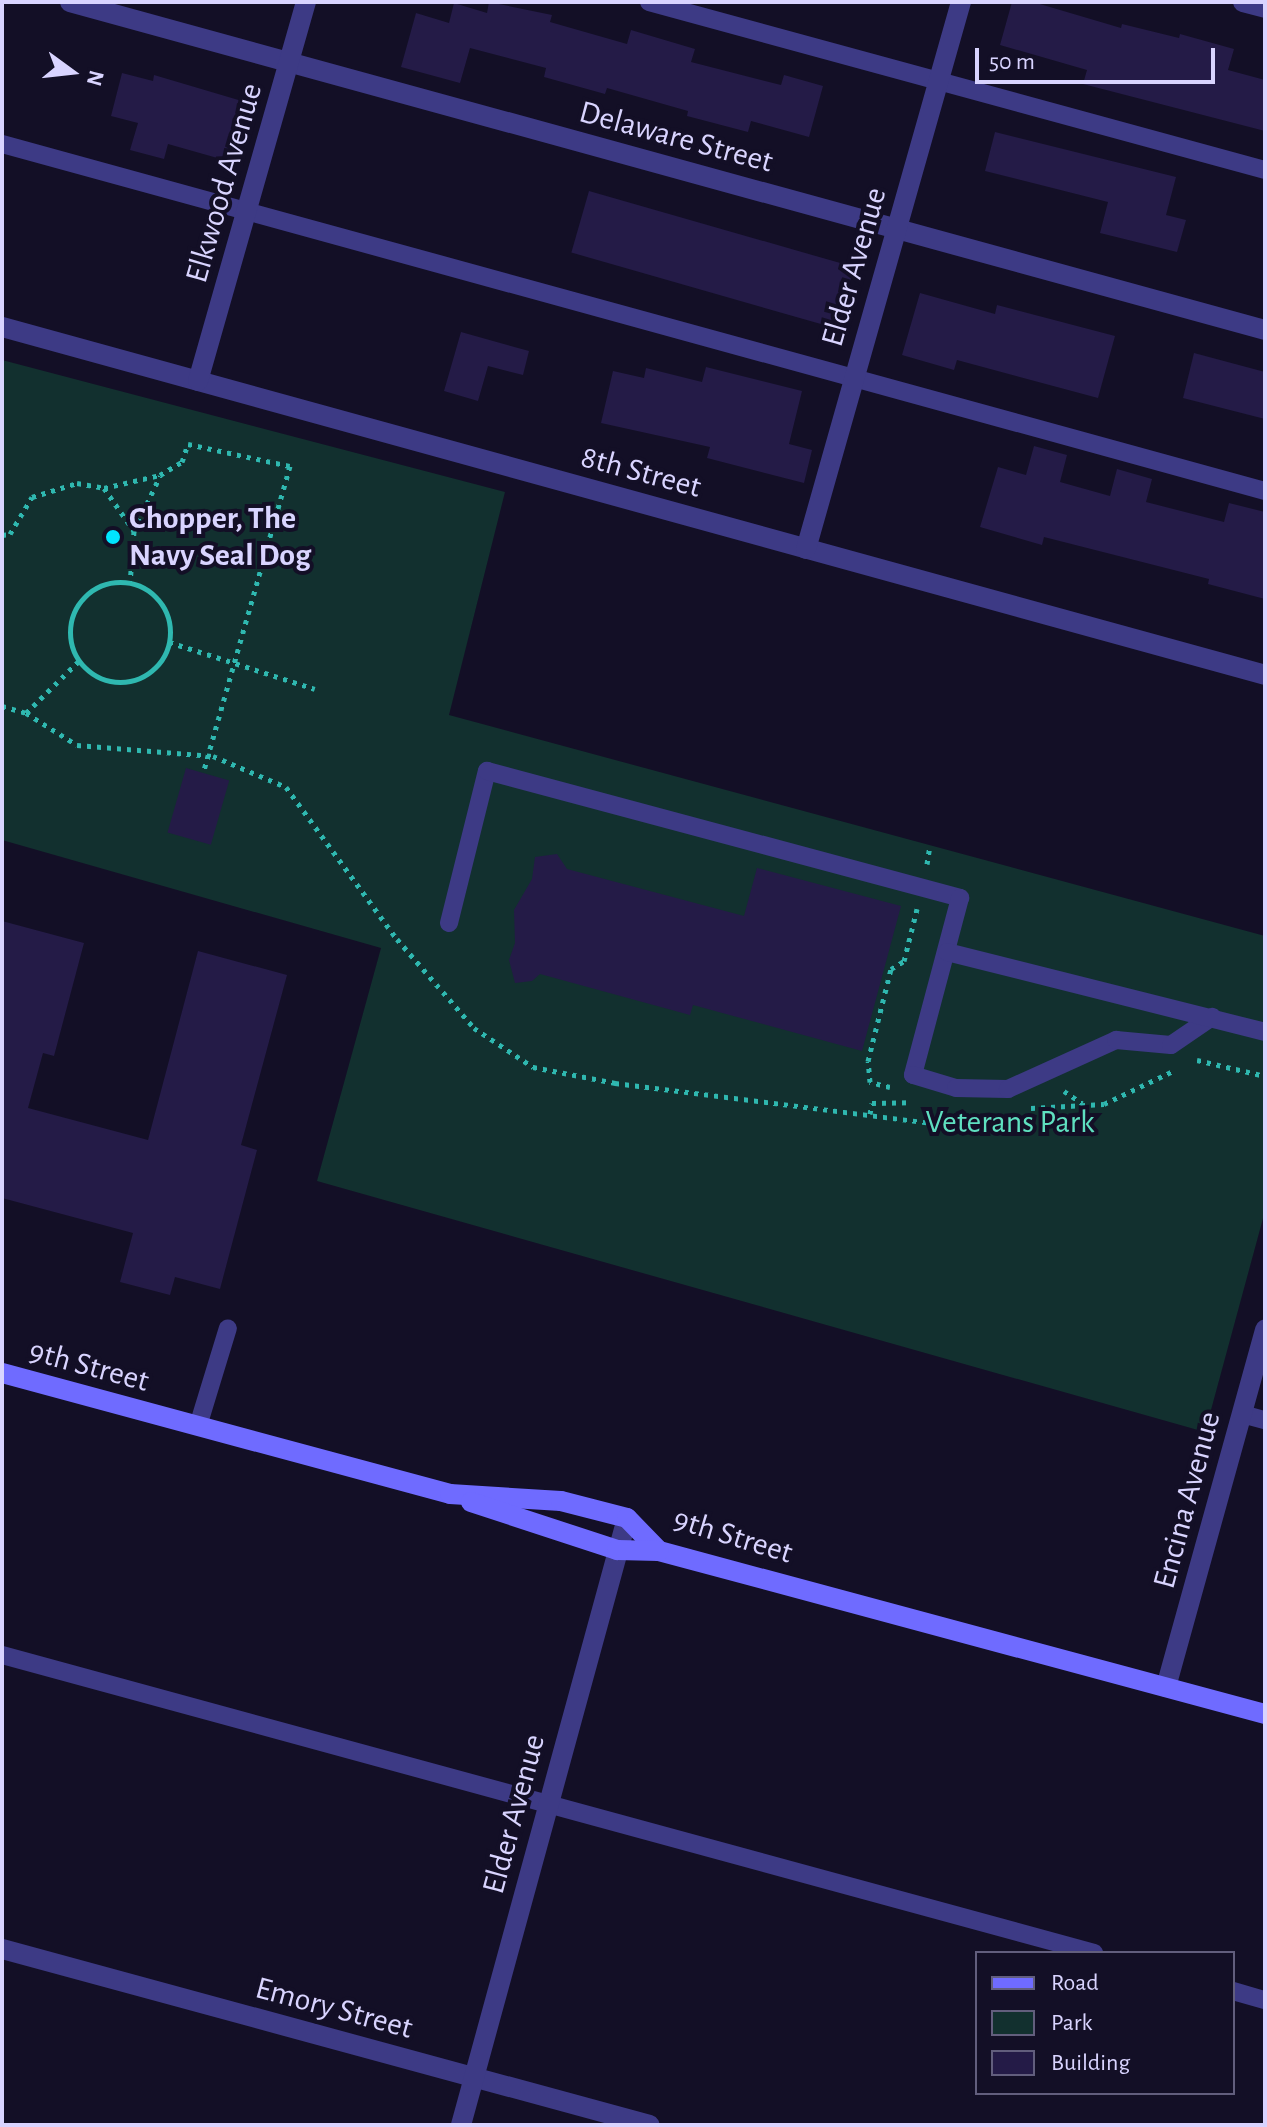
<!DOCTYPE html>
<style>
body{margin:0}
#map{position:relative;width:1267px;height:2127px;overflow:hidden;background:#130f26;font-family:"Alegreya Sans",sans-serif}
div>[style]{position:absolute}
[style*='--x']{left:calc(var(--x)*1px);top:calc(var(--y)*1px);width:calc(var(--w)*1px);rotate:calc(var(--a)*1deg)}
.green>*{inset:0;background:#12302f}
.building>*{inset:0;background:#241b47;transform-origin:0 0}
.path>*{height:5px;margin-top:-2.5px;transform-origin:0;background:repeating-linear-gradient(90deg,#2fb8b0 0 4px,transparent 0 10px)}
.path>.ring{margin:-2.5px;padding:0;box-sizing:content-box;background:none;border:5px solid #2fb8b0;border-radius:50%}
.lane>*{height:18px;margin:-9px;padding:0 9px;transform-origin:9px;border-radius:9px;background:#3d3a85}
.street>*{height:20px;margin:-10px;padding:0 10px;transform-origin:10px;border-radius:10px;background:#3d3a85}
.secondary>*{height:20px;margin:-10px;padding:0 10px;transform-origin:10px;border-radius:10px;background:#6f6bff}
.dots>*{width:22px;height:22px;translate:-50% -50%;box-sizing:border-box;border:4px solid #130f26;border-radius:50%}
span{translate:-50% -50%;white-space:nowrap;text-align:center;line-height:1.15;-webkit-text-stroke:8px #130f26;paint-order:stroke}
.street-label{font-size:32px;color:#d9d4ff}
.poi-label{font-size:32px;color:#d9d4ff;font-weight:700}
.left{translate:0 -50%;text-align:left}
.park-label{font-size:32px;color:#5fe0c0}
.frame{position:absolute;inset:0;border:4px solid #d9d4ff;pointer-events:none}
.legend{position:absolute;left:975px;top:1951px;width:260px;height:144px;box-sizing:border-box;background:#130f26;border:2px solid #625e7d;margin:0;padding:10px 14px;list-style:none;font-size:24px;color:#d9d4ff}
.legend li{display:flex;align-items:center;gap:16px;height:40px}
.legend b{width:40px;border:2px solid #625e7d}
.north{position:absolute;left:32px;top:32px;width:80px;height:80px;-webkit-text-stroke:6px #130f26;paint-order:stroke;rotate:105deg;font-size:22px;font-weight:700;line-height:32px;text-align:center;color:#d9d4ff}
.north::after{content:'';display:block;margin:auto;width:28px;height:36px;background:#d9d4ff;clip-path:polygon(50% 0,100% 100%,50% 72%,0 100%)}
.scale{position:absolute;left:975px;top:48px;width:240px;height:36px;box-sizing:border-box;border:4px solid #d9d4ff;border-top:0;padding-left:10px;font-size:24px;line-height:28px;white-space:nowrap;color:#d9d4ff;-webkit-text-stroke:6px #130f26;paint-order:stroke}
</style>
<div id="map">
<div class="green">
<div style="clip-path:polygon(2px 360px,505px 492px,449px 715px,1265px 936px,1265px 1211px,1205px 1432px,317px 1181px,381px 948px,2px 840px)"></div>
</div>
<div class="building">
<div style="clip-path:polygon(489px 2px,552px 15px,550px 22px,627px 44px,631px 30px,695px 49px,691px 62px,781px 85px,784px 75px,823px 86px,809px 137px,751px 121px,748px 132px,687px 116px,688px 111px,607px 88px,605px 94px,544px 77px,546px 68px,470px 48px,460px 83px,401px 67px,416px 13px,449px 23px,454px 3px,487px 13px)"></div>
<div style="clip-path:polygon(1012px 2px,1033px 2px,1121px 28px,1122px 24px,1179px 38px,1180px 34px,1234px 49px,1228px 70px,1265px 80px,1265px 131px,1083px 84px,1087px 70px,1000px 45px)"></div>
<div style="clip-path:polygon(122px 73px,153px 81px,154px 75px,252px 104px,235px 163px,168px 144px,164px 159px,130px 150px,138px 123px,111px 116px)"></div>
<div style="clip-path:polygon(995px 132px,1176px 177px,1166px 215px,1186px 220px,1177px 252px,1100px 233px,1108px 202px,985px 171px)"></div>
<div style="left:589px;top:191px;width:276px;height:64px;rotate:16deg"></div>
<div style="clip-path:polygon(920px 293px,995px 314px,997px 305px,1115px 336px,1098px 398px,957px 360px,954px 370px,902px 355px)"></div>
<div style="clip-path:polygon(461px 332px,529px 351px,523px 375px,488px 366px,478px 401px,444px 391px)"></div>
<div style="clip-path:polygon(1194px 353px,1265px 372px,1265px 419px,1183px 398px)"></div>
<div style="clip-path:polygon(706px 367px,802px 391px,789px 444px,812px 450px,804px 483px,707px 458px,710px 447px,601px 423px,613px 371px,644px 378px,646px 368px,702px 382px)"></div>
<div style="clip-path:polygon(1034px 446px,1067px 455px,1060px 482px,1110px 496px,1117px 469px,1152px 479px,1146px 502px,1224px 522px,1229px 503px,1265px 512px,1265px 599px,1208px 584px,1209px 579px,1044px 537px,1042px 545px,980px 527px,998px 467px,1026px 475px)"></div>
<div style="left:186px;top:768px;width:45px;height:67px;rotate:16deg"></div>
<div style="clip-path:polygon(557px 854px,567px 869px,744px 916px,757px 868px,901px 906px,862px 1051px,693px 1005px,690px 1015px,540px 974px,532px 981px,515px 983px,509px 960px,515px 943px,514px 910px,532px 879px,535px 857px)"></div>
<div style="clip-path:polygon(2px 921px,84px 943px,54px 1056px,43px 1053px,28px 1108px,148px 1140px,198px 951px,287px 975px,241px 1145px,257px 1150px,220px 1289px,175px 1277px,170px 1295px,120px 1282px,133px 1233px,2px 1198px)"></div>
</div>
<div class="path">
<div style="--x:104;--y:488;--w:52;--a:55.1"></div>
<div style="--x:134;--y:531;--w:53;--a:94.3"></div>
<div style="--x:134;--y:531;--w:61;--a:-64.7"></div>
<div style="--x:2;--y:535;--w:8;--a:-7"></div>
<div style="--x:10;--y:534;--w:43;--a:-59.3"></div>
<div style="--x:32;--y:497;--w:47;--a:-17.3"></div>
<div style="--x:77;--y:483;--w:27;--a:10"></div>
<div style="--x:104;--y:488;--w:57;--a:-13.1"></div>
<div style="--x:160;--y:475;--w:26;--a:-31"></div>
<div style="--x:182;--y:462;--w:19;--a:-72"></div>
<div style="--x:188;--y:444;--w:104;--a:12.2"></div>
<div style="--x:290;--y:466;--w:319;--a:105.8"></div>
<div class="ring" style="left:70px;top:582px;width:95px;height:95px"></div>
<div style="--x:169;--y:642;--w:153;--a:17.8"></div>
<div style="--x:2;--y:706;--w:25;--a:16"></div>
<div style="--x:26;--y:713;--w:60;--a:32.1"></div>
<div style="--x:77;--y:745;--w:136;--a:4.6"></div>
<div style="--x:213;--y:756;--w:79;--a:23"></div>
<div style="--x:286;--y:787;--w:188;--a:53.9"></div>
<div style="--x:397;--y:939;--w:118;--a:49.1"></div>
<div style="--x:474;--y:1028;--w:71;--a:33.5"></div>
<div style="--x:533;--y:1067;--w:84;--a:11"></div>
<div style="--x:615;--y:1083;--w:320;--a:7.2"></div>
<div style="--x:932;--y:1123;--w:50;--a:-8"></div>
<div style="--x:26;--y:713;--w:74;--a:-44.5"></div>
<div style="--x:927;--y:864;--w:18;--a:-81"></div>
<div style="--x:1197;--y:1060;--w:70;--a:13.2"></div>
<div style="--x:890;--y:1087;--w:21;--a:-166"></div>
<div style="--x:870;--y:1082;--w:21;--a:-95"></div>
<div style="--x:868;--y:1061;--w:95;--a:-76"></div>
<div style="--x:891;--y:969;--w:15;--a:-32"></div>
<div style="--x:904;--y:961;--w:54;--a:-76"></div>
<div style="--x:1064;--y:1091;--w:22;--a:34"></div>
<div style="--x:1031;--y:1108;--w:73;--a:-3.1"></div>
<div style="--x:1104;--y:1104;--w:76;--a:-25.6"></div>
<div style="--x:870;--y:1114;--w:11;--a:-80"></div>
<div style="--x:872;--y:1103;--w:39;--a:-1"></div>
</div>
<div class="lane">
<div style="--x:649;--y:2;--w:638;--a:15.26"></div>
<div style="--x:2;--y:144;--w:1310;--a:15.36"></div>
<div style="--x:449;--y:923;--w:157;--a:-76"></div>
<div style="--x:487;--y:771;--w:490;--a:15"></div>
<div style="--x:960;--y:898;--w:183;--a:104.9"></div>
<div style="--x:913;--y:1075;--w:45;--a:16.8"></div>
<div style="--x:956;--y:1088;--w:52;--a:1.1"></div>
<div style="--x:1008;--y:1089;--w:119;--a:-24.4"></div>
<div style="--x:1116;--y:1040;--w:55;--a:5.2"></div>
<div style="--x:1171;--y:1045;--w:50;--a:-34.3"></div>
<div style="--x:947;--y:952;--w:328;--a:14.1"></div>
<div style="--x:1242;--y:1414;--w:24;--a:15"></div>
<div style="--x:198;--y:1426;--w:102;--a:-73"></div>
<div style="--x:2;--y:1655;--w:1132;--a:15.26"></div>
<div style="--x:1233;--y:1991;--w:33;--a:16"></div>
</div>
<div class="street">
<div style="--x:70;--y:2;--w:1239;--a:15.35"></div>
<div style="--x:1243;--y:2;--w:23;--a:15"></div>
<div style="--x:2;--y:327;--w:1310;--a:15.4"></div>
<div style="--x:198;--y:381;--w:394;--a:-74.1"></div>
<div style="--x:806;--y:549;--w:569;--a:-74.18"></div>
<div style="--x:1166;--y:1687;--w:371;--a:-74.5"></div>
<div style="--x:2;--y:1949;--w:671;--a:15.2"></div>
<div style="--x:461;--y:2125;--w:629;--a:-74.7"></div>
</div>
<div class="secondary">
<div style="--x:2;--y:1373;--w:464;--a:15.1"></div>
<div style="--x:450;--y:1494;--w:111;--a:3.6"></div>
<div style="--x:561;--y:1501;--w:68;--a:14.4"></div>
<div style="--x:627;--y:1518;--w:46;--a:45.9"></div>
<div style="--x:659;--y:1551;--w:628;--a:15.05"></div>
<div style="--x:471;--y:1502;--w:154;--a:18.2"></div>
<div style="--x:617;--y:1550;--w:42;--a:1.4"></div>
</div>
<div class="dots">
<div style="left:113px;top:537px;background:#00e5ff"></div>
</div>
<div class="street-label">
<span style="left:676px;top:137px;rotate:15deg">Delaware Street</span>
<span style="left:224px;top:183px;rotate:-74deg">Elkwood Avenue</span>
<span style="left:854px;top:267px;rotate:-74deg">Elder Avenue</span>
<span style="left:641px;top:472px;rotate:15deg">8th Street</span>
<span style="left:89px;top:1366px;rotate:15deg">9th Street</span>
<span style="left:1187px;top:1500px;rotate:-75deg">Encina Avenue</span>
<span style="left:733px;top:1536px;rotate:17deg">9th Street</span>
<span style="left:514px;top:1814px;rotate:-75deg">Elder Avenue</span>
<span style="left:334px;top:2008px;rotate:15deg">Emory Street</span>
</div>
<div class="poi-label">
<span class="left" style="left:129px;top:537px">Chopper, The<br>Navy Seal Dog</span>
</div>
<div class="park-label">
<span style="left:1010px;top:1122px">Veterans Park</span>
</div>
<div class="frame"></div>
<ul class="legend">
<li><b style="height:10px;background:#6f6bff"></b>Road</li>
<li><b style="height:22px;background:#12302f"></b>Park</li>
<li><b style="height:22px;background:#241b47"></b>Building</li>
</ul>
<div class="north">N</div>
<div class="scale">50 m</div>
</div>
